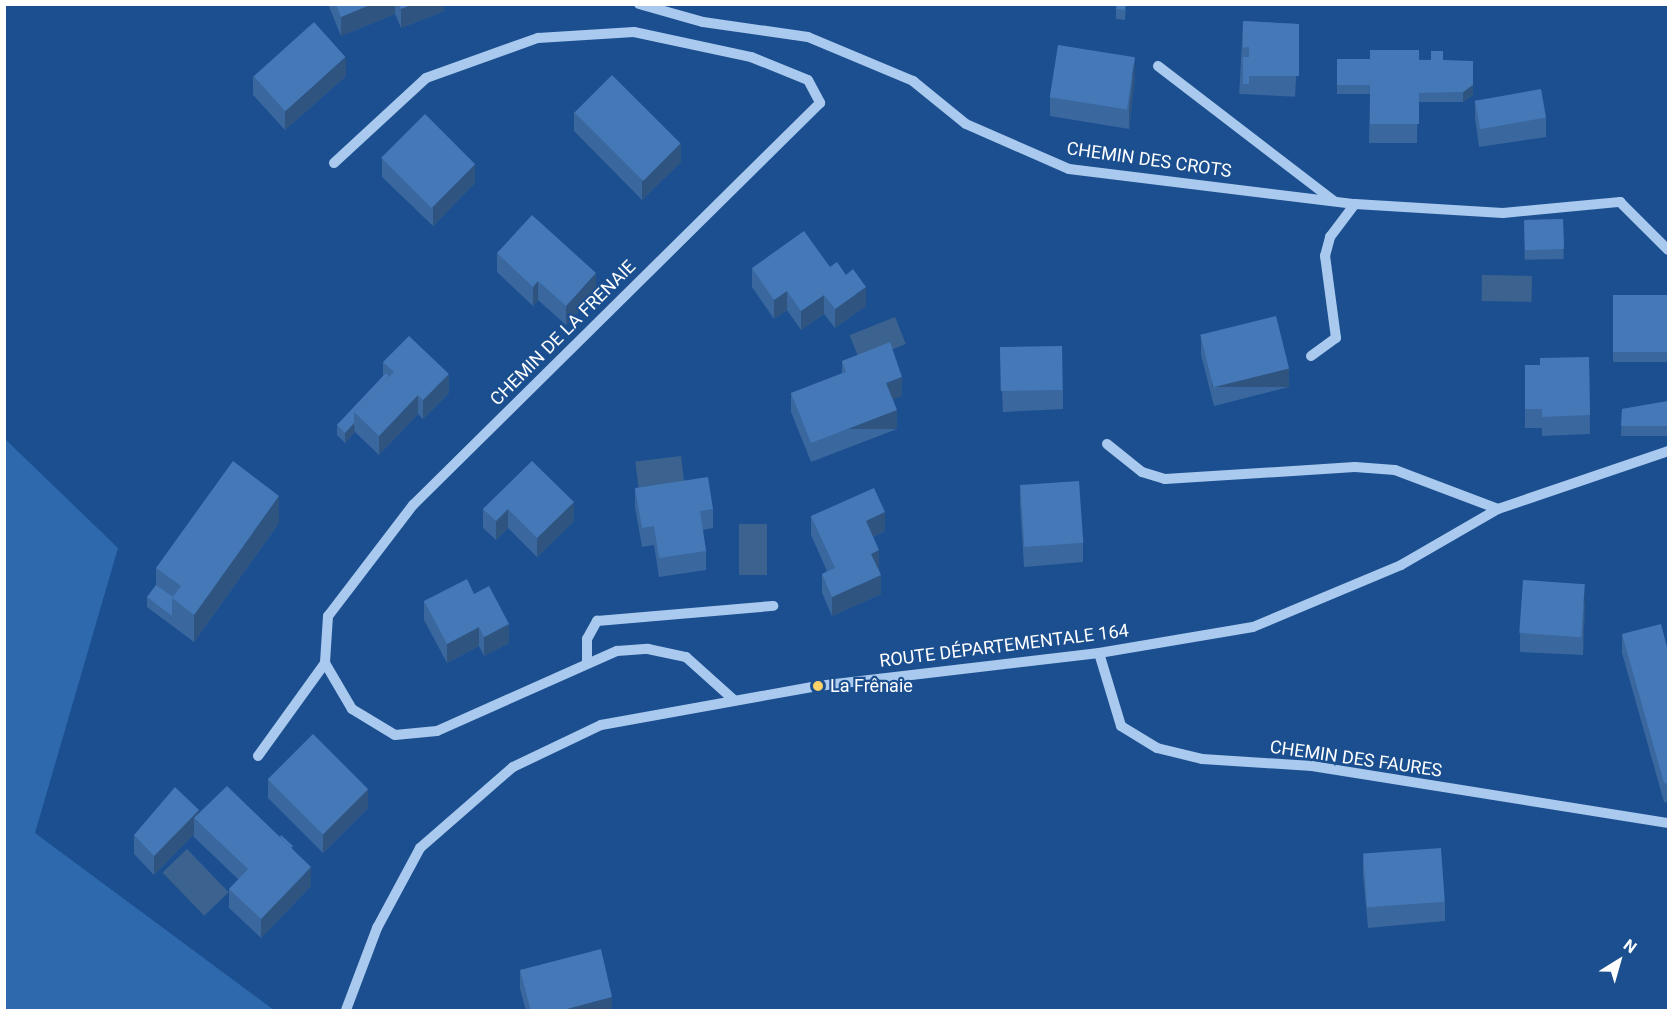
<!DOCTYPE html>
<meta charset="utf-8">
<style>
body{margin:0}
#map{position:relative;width:1673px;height:1015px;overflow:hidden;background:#1b4f8f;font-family:Roboto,sans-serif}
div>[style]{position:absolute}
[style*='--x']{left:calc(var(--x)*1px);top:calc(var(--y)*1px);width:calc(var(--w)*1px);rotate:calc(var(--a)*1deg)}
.green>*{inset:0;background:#2e69ad}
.water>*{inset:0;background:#3c6290;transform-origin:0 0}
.minor>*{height:10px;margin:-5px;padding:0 5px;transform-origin:5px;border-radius:5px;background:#a9c9ee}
.wall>*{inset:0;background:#3a679d;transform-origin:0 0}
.shaded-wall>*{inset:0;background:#305480;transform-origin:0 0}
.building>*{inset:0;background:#4478b7;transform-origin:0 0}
.dots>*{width:16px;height:16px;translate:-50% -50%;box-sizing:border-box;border:3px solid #1b4f8f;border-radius:50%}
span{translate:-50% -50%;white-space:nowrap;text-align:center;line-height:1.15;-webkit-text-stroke:4.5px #1b4f8f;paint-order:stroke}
.street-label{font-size:18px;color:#fff}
.poi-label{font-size:18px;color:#fff}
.left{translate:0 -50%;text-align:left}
.frame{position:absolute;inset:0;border:6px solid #fff;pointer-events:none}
.north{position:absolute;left:1589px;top:931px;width:60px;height:60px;-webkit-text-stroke:4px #1b4f8f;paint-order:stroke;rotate:37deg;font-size:16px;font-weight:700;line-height:24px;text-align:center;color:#fff}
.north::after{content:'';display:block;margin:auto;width:21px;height:27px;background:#fff;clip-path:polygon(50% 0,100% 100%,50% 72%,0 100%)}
</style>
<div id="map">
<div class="green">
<div style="clip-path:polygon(4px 438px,118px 548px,35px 833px,274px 1010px,5px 1010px)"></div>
</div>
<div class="water">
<div style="left:1482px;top:275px;width:50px;height:26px;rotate:1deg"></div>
<div style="left:895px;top:317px;width:29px;height:49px;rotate:68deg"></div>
<div style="left:681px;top:456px;width:26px;height:46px;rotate:83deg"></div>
<div style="left:739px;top:524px;width:28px;height:51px"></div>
<div style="left:187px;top:849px;width:60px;height:34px;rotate:46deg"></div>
</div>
<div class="minor">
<div style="--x:639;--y:4;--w:66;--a:15.7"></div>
<div style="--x:703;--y:22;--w:106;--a:8.1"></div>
<div style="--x:808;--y:37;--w:114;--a:22.7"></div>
<div style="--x:913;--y:81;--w:68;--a:39.1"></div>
<div style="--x:966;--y:124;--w:112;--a:23.6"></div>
<div style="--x:1069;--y:169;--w:288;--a:7"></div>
<div style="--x:1355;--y:204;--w:148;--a:3.5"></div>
<div style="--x:1503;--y:213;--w:118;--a:-5.4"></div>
<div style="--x:1620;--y:202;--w:68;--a:45"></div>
<div style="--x:1158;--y:66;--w:222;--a:37.5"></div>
<div style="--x:334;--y:163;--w:125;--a:-42.7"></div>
<div style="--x:426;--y:78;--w:119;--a:-19.7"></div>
<div style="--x:538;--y:38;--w:96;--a:-3.6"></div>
<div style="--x:634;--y:32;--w:120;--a:12.1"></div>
<div style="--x:751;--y:57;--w:61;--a:22"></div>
<div style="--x:808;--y:80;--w:26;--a:62"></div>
<div style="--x:820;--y:103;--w:572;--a:135.35"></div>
<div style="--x:413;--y:505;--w:140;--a:127.4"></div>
<div style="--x:328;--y:616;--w:47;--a:93.7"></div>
<div style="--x:325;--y:663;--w:53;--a:59.6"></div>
<div style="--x:352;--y:709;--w:50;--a:31.2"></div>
<div style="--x:395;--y:735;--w:42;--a:-5.4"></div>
<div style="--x:437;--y:731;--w:197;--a:-24"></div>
<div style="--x:617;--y:651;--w:31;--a:-4"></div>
<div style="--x:648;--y:649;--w:39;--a:12"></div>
<div style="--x:686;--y:657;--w:64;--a:41.9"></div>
<div style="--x:1311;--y:356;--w:31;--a:-36"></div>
<div style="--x:1336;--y:338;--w:83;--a:-97.6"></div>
<div style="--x:1325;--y:256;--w:20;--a:-75"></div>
<div style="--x:1330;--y:237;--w:41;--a:-52.9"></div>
<div style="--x:1107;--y:444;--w:45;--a:38.7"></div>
<div style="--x:1142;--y:472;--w:24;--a:17"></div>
<div style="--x:1165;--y:479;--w:190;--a:-3.6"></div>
<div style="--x:1355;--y:467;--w:40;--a:4.3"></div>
<div style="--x:1395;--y:470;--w:110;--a:20.7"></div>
<div style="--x:1099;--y:653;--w:76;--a:73.2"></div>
<div style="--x:1121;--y:726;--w:42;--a:31.4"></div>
<div style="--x:1157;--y:748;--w:46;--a:13.7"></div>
<div style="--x:1202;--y:759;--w:110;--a:3.6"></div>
<div style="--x:1312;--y:766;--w:361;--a:9.1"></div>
<div style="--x:587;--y:661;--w:22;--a:-90"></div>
<div style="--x:587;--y:639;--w:21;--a:-61"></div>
<div style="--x:597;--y:621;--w:177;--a:-4.9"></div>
<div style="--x:258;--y:756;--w:115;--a:-54.2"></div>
<div style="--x:346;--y:1010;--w:88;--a:-69.3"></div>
<div style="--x:377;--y:928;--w:91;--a:-61.7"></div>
<div style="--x:420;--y:848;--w:123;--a:-41.1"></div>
<div style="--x:513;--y:767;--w:98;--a:-25.5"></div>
<div style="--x:601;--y:725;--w:220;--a:-10.2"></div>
<div style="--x:818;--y:686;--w:283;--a:-6.7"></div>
<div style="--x:1099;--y:653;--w:156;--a:-9.6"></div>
<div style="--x:1253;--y:627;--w:160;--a:-22.7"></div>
<div style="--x:1401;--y:565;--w:112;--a:-30"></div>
<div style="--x:1498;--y:509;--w:180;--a:-18.8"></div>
</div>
<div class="wall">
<div style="clip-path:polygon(328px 4px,444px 4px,444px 11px,401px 28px,395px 14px,341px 36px)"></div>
<div style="clip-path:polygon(1126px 4px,1125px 20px,1116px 19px,1116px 9px)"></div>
<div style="left:1243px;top:21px;width:56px;height:73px;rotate:3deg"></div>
<div style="clip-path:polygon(1337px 59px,1443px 60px,1473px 95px,1463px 102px,1418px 102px,1418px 79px,1417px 143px,1369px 143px,1370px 94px,1337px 94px)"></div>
<div style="clip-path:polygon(253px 76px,346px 76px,285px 130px,253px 95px)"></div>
<div style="clip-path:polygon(1135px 76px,1129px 129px,1050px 116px,1050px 97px)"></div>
<div style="clip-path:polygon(1475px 100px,1546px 118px,1546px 137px,1479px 147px,1475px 118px)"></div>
<div style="clip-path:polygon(574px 112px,681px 162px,642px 200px,574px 131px)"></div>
<div style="clip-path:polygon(382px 158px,475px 183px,433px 226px,382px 177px)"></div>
<div style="left:1563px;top:219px;width:40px;height:39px;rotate:89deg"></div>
<div style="clip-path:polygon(497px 253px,596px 292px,566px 325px,538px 300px,533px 306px,497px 272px)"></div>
<div style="clip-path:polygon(830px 267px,866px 306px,835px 328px,824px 314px,801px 330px,787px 310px,774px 319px,752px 287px,752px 268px)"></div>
<div style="left:1668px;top:295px;width:67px;height:55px;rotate:90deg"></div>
<div style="clip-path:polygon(1201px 336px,1289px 387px,1214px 406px,1201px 355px)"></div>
<div style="clip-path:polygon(1000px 348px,1063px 390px,1063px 409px,1003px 412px)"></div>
<div style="clip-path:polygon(1589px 357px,1590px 434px,1542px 436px,1542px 428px,1525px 428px,1525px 365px,1540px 365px)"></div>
<div style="clip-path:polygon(842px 361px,902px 396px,893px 399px,897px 429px,811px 462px,791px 412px,791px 393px,842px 373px)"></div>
<div style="clip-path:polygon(383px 362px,449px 393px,423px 419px,418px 414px,379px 455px,355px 432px,345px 443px,337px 435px,337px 425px,383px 376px)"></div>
<div style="clip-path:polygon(1668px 401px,1668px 436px,1621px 436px,1622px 409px)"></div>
<div style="clip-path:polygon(532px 461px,574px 521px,537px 557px,508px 528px,496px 540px,483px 528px,483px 509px)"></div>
<div style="clip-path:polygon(1020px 485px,1083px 543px,1083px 562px,1024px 567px,1020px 504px)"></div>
<div style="clip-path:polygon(635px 488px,713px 509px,713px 528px,703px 530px,706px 551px,706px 570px,659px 577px,654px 545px,642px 547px,635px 507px)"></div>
<div style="clip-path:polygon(811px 516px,885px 531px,873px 537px,879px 569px,881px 594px,832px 616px,822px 593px,822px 574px,827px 571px,811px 535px)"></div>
<div style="clip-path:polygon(279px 523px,194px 642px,147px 607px,147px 597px,156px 585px,156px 568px)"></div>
<div style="clip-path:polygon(474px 594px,509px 643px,484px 656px,479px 646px,447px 663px,424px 620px,424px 601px)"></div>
<div style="clip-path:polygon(1585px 603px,1583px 655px,1520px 652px,1520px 633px)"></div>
<div style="clip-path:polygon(1622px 634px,1668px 651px,1668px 803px,1664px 802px,1622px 653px)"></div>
<div style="clip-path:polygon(268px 779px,368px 808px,323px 853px,268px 798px)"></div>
<div style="clip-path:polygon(199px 813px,293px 849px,311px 886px,261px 938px,229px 908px,229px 889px,239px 880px,194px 837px,194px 834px,154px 875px,134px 854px,134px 835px)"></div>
<div style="clip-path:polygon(1363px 855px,1445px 902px,1445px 921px,1368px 928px,1363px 874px)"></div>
<div style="clip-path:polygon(520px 970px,612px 1011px,526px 1011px,520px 989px)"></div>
</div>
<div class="shaded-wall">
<div style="clip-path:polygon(372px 4px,395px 4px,395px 14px,341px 36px,341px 17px)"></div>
<div style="clip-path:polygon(413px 4px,444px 4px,444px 11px,401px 28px,401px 9px)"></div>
<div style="clip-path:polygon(346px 57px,346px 76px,285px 130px,285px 111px)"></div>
<div style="clip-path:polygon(1135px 57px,1135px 76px,1129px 129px,1129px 110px)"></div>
<div style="clip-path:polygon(1473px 85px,1473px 95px,1463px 102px,1463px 92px)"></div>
<div style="clip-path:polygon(681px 143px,681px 162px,642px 200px,642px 181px)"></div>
<div style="clip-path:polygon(475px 164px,475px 183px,433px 226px,433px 207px)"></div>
<div style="clip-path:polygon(596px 273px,596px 292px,566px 325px,566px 306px)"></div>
<div style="clip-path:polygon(538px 281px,538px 300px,533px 306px,533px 287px)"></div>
<div style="clip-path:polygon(866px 287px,866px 306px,835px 328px,835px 309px)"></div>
<div style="clip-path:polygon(787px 291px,787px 310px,774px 319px,774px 300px)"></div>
<div style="clip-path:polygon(824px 295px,824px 314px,801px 330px,801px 311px)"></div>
<div style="left:1289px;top:368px;width:19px;height:77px;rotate:90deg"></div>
<div style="clip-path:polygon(449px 374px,449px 393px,423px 419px,423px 400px)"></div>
<div style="clip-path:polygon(902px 377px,902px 396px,886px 402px,886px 383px)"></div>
<div style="clip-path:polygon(418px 395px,418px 414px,379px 455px,379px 436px)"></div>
<div style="left:897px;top:410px;width:19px;height:92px;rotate:90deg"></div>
<div style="clip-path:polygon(354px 423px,355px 432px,345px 443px,345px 433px)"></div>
<div style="clip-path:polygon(279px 496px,279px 523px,194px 642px,194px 615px)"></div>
<div style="clip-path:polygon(574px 502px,574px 521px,537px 557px,537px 538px)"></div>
<div style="clip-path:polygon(508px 509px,508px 528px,496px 540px,496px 521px)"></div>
<div style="clip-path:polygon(885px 512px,885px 531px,866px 540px,866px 521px)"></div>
<div style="clip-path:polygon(879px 550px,879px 569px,871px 572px,871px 554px)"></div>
<div style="clip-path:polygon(881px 575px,881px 594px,832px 616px,832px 597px)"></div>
<div style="clip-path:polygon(1585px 584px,1585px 603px,1583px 655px,1583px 636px)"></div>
<div style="clip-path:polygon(509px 624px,509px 643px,484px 656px,484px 637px)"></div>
<div style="clip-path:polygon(479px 627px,479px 646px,447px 663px,447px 644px)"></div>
<div style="clip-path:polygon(368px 789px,368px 808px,323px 853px,323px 834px)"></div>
<div style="clip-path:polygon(199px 810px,199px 823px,194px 818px,194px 834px,154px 875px,154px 856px)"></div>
<div style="clip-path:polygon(311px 867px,311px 886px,261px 938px,261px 919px)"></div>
<div style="clip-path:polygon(612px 997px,612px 1011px,559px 1011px)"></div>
</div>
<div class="building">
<div style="clip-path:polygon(336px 4px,372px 4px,341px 17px)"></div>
<div style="clip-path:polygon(399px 4px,413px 4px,401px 9px)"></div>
<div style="clip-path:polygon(1117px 4px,1125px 4px,1125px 10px,1116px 9px)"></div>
<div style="clip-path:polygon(1243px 21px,1299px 24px,1299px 76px,1249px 76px,1249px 47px,1243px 48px)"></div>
<div style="left:314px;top:22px;width:47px;height:81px;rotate:48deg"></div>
<div style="left:1058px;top:45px;width:78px;height:53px;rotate:9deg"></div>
<div style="left:1370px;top:50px;width:49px;height:74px"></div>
<div style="clip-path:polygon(1431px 51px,1443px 51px,1443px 60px,1473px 61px,1473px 85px,1463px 92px,1418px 93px,1419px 60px,1431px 60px)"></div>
<div style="left:1243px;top:57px;width:6px;height:27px"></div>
<div style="left:1337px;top:59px;width:33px;height:26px"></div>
<div style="left:612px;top:75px;width:97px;height:53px;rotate:45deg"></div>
<div style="left:1541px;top:89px;width:29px;height:67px;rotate:80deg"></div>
<div style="left:425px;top:114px;width:71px;height:62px;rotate:45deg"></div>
<div style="clip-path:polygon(532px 215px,596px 273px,566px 306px,538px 281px,533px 287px,497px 253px)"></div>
<div style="left:1563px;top:219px;width:30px;height:39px;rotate:88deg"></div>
<div style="clip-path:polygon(804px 231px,830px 267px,837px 262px,846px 275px,853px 269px,866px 287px,835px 309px,824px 295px,801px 311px,787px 291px,774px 300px,752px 268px)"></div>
<div style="left:1668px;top:295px;width:57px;height:55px;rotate:90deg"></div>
<div style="left:1276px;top:316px;width:54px;height:78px;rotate:76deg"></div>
<div style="clip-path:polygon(409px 336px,449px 374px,423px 400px,418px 395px,379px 436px,354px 412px,394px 372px,383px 362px)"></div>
<div style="clip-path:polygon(890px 342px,902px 377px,886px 383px,897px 410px,811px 443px,791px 393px,846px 372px,842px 361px)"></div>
<div style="left:1062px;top:346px;width:44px;height:62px;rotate:89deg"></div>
<div style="clip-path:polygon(1589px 357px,1590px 415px,1542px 417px,1542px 409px,1525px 409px,1525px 365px,1540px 365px,1540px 358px)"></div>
<div style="clip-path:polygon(386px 373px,389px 377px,354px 412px,354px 423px,345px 433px,337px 425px)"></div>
<div style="clip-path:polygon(1668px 401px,1668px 426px,1621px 426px,1622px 409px)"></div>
<div style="clip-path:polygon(233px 461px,279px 496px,194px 615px,172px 598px,181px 586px,156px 568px)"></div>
<div style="clip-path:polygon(532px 461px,574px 502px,537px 538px,508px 509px,496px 521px,483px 509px)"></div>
<div style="clip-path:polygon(708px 477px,713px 509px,700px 511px,706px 551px,659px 558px,654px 526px,642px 528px,635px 488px)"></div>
<div style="left:1079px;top:481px;width:62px;height:59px;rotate:86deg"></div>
<div style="clip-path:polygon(874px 488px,885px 512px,866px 521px,879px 550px,871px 554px,881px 575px,832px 597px,822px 574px,835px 568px,811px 516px)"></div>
<div style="clip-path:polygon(467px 579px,474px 594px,489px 586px,509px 624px,484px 637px,479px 627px,447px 644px,424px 601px)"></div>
<div style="left:1523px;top:580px;width:62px;height:53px;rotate:4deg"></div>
<div style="clip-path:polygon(156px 585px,173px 597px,172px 598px,172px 616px,147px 597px)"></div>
<div style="clip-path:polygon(1661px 624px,1668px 651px,1668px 784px,1664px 783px,1622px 634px)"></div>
<div style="left:313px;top:734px;width:78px;height:64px;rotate:45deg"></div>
<div style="clip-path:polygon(227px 786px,311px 867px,261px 919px,229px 889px,248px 869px,194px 818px)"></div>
<div style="clip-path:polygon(175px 787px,199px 810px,154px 856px,134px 835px)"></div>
<div style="clip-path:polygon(281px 835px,293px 846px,291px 848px,280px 837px)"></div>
<div style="left:1441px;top:848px;width:54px;height:78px;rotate:86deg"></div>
<div style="clip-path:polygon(601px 949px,612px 997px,559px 1011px,531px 1011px,520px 970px)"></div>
</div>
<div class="dots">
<div style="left:818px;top:686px;background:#ffd166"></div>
</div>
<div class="street-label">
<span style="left:1149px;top:160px;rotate:8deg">CHEMIN DES CROTS</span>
<span style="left:563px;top:333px;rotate:-45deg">CHEMIN DE LA FRENAIE</span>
<span style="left:1004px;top:646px;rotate:-7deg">ROUTE DÉPARTEMENTALE 164</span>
<span style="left:1356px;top:759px;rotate:8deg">CHEMIN DES FAURES</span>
</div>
<div class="poi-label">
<span class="left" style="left:830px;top:686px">La Frênaie</span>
</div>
<div class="frame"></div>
<div class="north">N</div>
</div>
